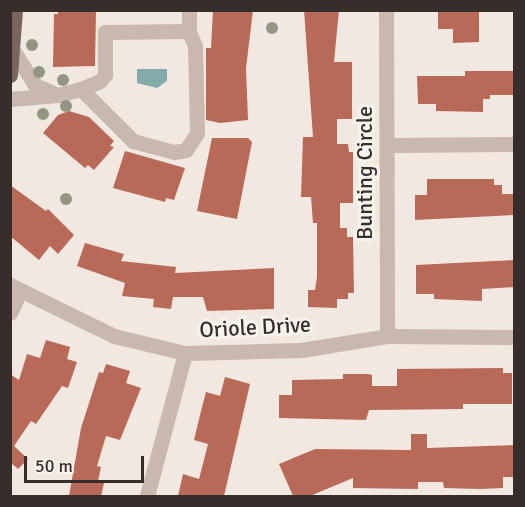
<!DOCTYPE html>
<style>
body{margin:0}
#map{position:relative;width:525px;height:507px;overflow:hidden;background:#f1e8e1;font-family:Signika,sans-serif}
div>[style]{position:absolute}
[style*='--x']{left:calc(var(--x)*1px);top:calc(var(--y)*1px);width:calc(var(--w)*1px);rotate:calc(var(--a)*1deg)}
.water>*{inset:0;background:#83abaa}
.building>*{inset:0;background:#b86957}
.minor>*{height:15px;margin:-7.5px;padding:0 7.5px;transform-origin:7.5px;border-radius:7.5px;background:#c8b8ae}
.major>*{height:15px;margin:-7.5px;padding:0 7.5px;transform-origin:7.5px;border-radius:7.5px;background:#77655e}
.trees>*{width:12px;height:12px;margin:-6px;border-radius:50%;background:#949681}
span{translate:-50% -50%;white-space:nowrap;text-align:center;line-height:1.15;-webkit-text-stroke:6px #f9f3ed;paint-order:stroke}
.street-label{font-size:22px;color:#372e2b}
.frame{position:absolute;inset:0;border:12px solid #372e2b;pointer-events:none}
.scale{position:absolute;left:24px;top:456px;width:120px;height:27px;box-sizing:border-box;border:3px solid #372e2b;border-top:0;padding-left:8px;font-size:18px;line-height:21px;white-space:nowrap;color:#372e2b;-webkit-text-stroke:4px #f9f3ed;paint-order:stroke}
</style>
<div id="map">
<div class="water">
<div style="clip-path:polygon(137px 69px,167px 69px,167px 81px,157px 88px,137px 83px)"></div>
</div>
<div class="building">
<div style="clip-path:polygon(58px 10px,96px 10px,95px 66px,53px 67px,54px 14px,58px 14px)"></div>
<div style="clip-path:polygon(213px 10px,253px 10px,246px 68px,248px 120px,220px 123px,206px 120px,206px 48px,211px 48px)"></div>
<div style="clip-path:polygon(304px 10px,339px 10px,334px 62px,352px 62px,352px 119px,337px 119px,337px 144px,348px 144px,349px 152px,353px 152px,353px 203px,340px 203px,340px 228px,347px 228px,347px 237px,353px 237px,354px 293px,348px 293px,348px 299px,337px 299px,337px 308px,308px 307px,308px 290px,315px 290px,317px 276px,317px 223px,313px 223px,311px 197px,301px 197px,303px 137px,313px 137px)"></div>
<div style="clip-path:polygon(438px 10px,479px 10px,479px 42px,453px 43px,453px 29px,438px 29px)"></div>
<div style="clip-path:polygon(465px 71px,514px 71px,514px 95px,490px 95px,490px 99px,483px 99px,483px 112px,436px 111px,436px 104px,418px 104px,417px 76px,465px 76px)"></div>
<div style="clip-path:polygon(69px 111px,89px 117px,114px 141px,110px 146px,114px 147px,94px 170px,88px 165px,85px 168px,43px 133px,58px 115px)"></div>
<div style="clip-path:polygon(212px 138px,248px 138px,252px 142px,237px 219px,197px 211px)"></div>
<div style="clip-path:polygon(125px 151px,185px 168px,174px 200px,166px 198px,165px 202px,113px 188px)"></div>
<div style="clip-path:polygon(427px 179px,494px 179px,494px 185px,502px 185px,502px 194px,514px 194px,514px 215px,415px 220px,415px 195px,427px 195px)"></div>
<div style="clip-path:polygon(10px 185px,46px 211px,48px 209px,74px 235px,58px 254px,50px 246px,39px 260px,10px 236px)"></div>
<div style="clip-path:polygon(85px 243px,124px 254px,121px 261px,176px 267px,175px 273px,274px 268px,274px 309px,207px 311px,203px 297px,173px 297px,171px 309px,153px 307px,154px 299px,122px 296px,125px 283px,77px 266px)"></div>
<div style="clip-path:polygon(514px 260px,514px 287px,482px 289px,482px 301px,434px 299px,434px 294px,416px 294px,416px 265px)"></div>
<div style="clip-path:polygon(46px 340px,70px 347px,67px 359px,77px 362px,68px 388px,62px 386px,36px 424px,31px 421px,14px 446px,28px 459px,18px 469px,10px 462px,10px 374px,19px 380px,27px 354px,40px 358px)"></div>
<div style="clip-path:polygon(106px 364px,130px 371px,126px 383px,141px 388px,120px 440px,106px 436px,97px 466px,101px 467px,98px 481px,104px 483px,101px 496px,69px 496px,81px 428px,99px 372px,103px 373px)"></div>
<div style="clip-path:polygon(503px 368px,503px 373px,512px 373px,512px 404px,463px 404px,463px 409px,369px 410px,366px 420px,279px 418px,279px 395px,292px 395px,292px 380px,343px 379px,343px 374px,368px 374px,372px 375px,372px 386px,397px 386px,397px 369px)"></div>
<div style="clip-path:polygon(225px 377px,250px 384px,224px 496px,178px 496px,183px 474px,199px 479px,208px 444px,194px 440px,201px 411px,206px 392px,220px 396px)"></div>
<div style="clip-path:polygon(411px 434px,427px 434px,427px 448px,514px 445px,514px 477px,503px 477px,503px 488px,480px 489px,444px 488px,443px 482px,418px 482px,418px 489px,353px 488px,353px 478px,310px 496px,293px 496px,279px 464px,315px 449px,411px 450px)"></div>
</div>
<div class="minor">
<div style="--x:386;--y:10;--w:326;--a:89.8"></div>
<div style="--x:15;--y:53;--w:38;--a:58"></div>
<div style="--x:35;--y:85;--w:22;--a:24"></div>
<div style="--x:81;--y:89;--w:21;--a:-23"></div>
<div style="--x:100;--y:81;--w:8;--a:-50"></div>
<div style="--x:105;--y:75;--w:43;--a:-90"></div>
<div style="--x:105;--y:32;--w:84;--a:-0.7"></div>
<div style="--x:10;--y:99;--w:48;--a:-4.8"></div>
<div style="--x:58;--y:95;--w:24;--a:-15"></div>
<div style="--x:81;--y:89;--w:74;--a:45"></div>
<div style="--x:133;--y:141;--w:42;--a:15"></div>
<div style="--x:174;--y:152;--w:12;--a:-9"></div>
<div style="--x:186;--y:150;--w:20;--a:-57"></div>
<div style="--x:197;--y:133;--w:87;--a:-91.3"></div>
<div style="--x:195;--y:46;--w:16;--a:-112"></div>
<div style="--x:189;--y:31;--w:21;--a:-90"></div>
<div style="--x:388;--y:145;--w:126;--a:-0.5"></div>
<div style="--x:10;--y:285;--w:116;--a:26.1"></div>
<div style="--x:114;--y:336;--w:73;--a:13.5"></div>
<div style="--x:185;--y:353;--w:116;--a:-1.5"></div>
<div style="--x:301;--y:350;--w:87;--a:-9.2"></div>
<div style="--x:387;--y:336;--w:127;--a:0.5"></div>
<div style="--x:10;--y:313;--w:23;--a:-65"></div>
<div style="--x:147;--y:496;--w:148;--a:-75.1"></div>
</div>
<div class="major">
<div style="--x:10;--y:75;--w:65;--a:-85.6"></div>
</div>
<div class="trees">
<div style="left:272px;top:28px"></div>
<div style="left:32px;top:45px"></div>
<div style="left:39px;top:72px"></div>
<div style="left:63px;top:80px"></div>
<div style="left:66px;top:106px"></div>
<div style="left:43px;top:114px"></div>
<div style="left:66px;top:199px"></div>
</div>
<div class="street-label">
<span style="left:365px;top:173px;rotate:-90deg">Bunting Circle</span>
<span style="left:255px;top:327px;rotate:-3deg">Oriole Drive</span>
</div>
<div class="frame"></div>
<div class="scale">50 m</div>
</div>
